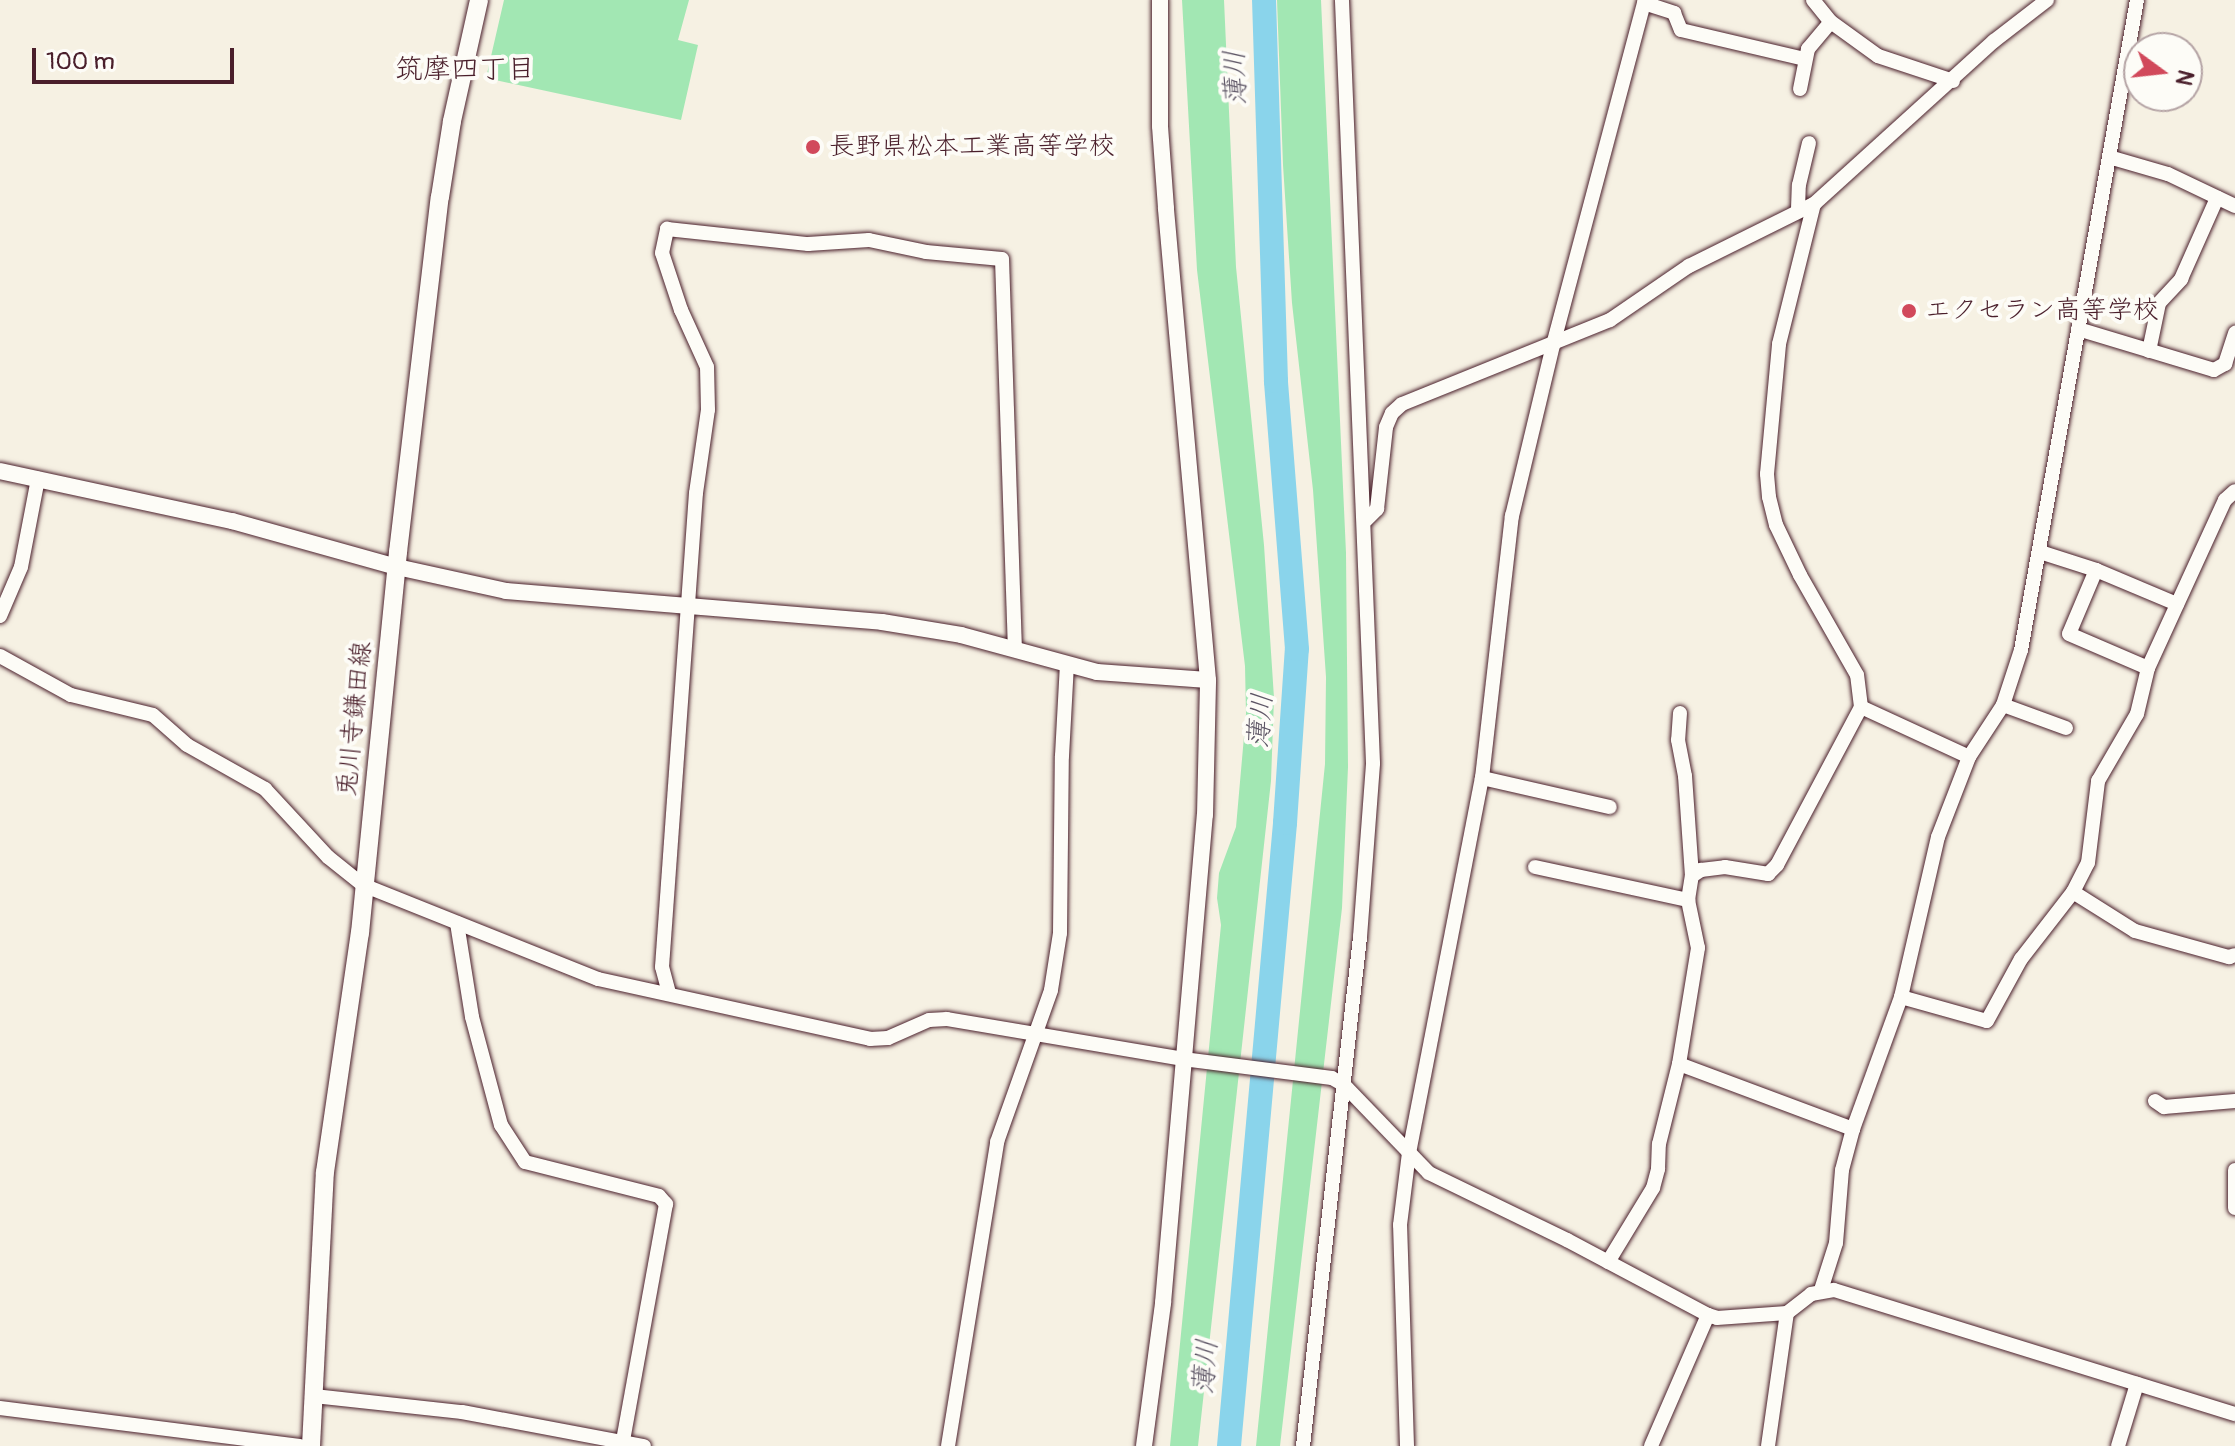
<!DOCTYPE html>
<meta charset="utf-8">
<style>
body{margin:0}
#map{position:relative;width:2235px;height:1446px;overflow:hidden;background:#f6f1e3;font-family:Pangolin,"Klee One",sans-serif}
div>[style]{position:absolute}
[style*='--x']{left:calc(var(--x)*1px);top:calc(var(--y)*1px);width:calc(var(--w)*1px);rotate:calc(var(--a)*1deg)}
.green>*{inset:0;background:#a2e7b3}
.river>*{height:24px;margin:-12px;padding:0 12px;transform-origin:12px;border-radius:12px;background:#8ad4eb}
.roads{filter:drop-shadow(0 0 2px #4a1f2b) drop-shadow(0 0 2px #4a1f2b)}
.minor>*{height:14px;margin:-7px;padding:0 7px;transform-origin:7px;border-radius:7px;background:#fdfcf7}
.tertiary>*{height:16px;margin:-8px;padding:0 8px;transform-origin:8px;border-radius:8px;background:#fdfcf7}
.secondary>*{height:18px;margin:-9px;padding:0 9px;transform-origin:9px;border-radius:9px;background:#fdfcf7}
.dots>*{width:22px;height:22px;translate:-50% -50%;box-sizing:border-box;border:4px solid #fdfcf7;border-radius:50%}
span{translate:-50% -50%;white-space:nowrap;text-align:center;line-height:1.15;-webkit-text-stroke:8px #fdfcf7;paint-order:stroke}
.poi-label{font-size:26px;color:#4a1f2b}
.left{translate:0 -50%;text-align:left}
.street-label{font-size:26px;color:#4a1f2b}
.neighbourhood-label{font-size:28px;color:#4a1f2b}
.water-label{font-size:28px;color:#5d5565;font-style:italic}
.north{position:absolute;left:2123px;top:32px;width:80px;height:80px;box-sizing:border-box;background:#fdfcf7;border:2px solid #b5a4a5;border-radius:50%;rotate:105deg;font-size:22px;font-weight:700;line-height:32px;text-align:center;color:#4a1f2b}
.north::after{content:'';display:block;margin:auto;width:28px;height:36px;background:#d1495b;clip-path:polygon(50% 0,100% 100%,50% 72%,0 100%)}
.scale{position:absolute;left:32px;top:48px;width:202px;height:36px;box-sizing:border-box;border:4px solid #4a1f2b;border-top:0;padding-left:10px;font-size:24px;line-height:28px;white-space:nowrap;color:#4a1f2b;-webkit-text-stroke:6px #fdfcf7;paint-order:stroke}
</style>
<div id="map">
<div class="green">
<div style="clip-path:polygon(504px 0,689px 0,678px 40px,698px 45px,681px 120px,486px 78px)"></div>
<div style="clip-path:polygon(1182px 0,1224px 0,1236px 267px,1264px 545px,1274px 698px,1271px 781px,1198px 1446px,1170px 1446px,1221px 925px,1217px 898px,1219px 873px,1236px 827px,1246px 714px,1245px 666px,1197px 270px)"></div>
<div style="clip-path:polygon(1277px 0,1321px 0,1346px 553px,1348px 767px,1342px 908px,1280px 1446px,1256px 1446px,1325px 764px,1326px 677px,1313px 490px,1292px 303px,1283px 165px)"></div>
</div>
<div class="river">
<div style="--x:1229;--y:1446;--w:626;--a:-84.86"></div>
<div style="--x:1285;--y:823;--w:174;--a:-86.1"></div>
<div style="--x:1297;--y:649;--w:269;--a:-94.5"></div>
<div style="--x:1276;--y:381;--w:381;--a:-91.8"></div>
</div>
<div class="roads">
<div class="minor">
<div style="--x:1813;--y:0;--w:28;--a:51"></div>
<div style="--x:1644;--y:3;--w:32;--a:18"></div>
<div style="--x:1674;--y:13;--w:18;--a:68"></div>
<div style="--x:1681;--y:30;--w:127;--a:13.2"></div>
<div style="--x:1800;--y:89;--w:41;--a:-78.7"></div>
<div style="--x:1808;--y:49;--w:35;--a:-50"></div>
<div style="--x:1831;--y:22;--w:58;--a:35.9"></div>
<div style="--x:1878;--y:56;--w:79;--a:18.4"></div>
<div style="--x:2109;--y:157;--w:61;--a:16.1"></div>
<div style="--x:2168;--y:174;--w:74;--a:25.5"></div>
<div style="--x:1798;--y:209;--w:24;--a:-88"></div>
<div style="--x:1799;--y:185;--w:43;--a:-76.6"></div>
<div style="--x:2078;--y:329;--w:142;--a:16.8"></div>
<div style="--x:2214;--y:370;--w:13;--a:-29"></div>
<div style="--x:2225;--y:364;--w:33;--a:-72"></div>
<div style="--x:2149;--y:351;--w:49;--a:-78.2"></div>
<div style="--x:2159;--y:303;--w:33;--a:-47"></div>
<div style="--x:2181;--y:279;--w:89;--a:-66"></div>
<div style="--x:1366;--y:520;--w:16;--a:-45"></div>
<div style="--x:1377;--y:509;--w:82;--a:-83.7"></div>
<div style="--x:1386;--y:427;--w:15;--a:-67"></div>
<div style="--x:1392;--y:413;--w:13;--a:-42"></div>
<div style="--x:1402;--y:404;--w:224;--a:-22"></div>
<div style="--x:1610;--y:320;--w:96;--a:-34.4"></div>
<div style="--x:1689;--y:266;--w:140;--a:-26.4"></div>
<div style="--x:1814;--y:204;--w:243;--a:-42.2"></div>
<div style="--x:1994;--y:41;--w:67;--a:-37.7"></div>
<div style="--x:2040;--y:552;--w:59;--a:17.8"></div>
<div style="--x:2096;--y:570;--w:88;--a:22.8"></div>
<div style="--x:2096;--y:570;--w:69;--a:112.9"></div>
<div style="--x:2069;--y:634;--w:86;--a:23.3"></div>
<div style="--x:0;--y:616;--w:53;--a:-66.8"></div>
<div style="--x:21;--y:567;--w:90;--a:-79.1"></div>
<div style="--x:0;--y:656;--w:81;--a:28.8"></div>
<div style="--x:71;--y:695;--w:84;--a:13.7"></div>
<div style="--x:153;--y:715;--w:45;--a:41.4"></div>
<div style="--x:187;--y:745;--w:90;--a:29.4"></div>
<div style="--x:265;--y:789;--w:93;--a:47.2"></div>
<div style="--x:328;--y:857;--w:45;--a:38.7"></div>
<div style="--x:363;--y:885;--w:253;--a:21.8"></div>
<div style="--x:598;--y:979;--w:279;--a:12.4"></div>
<div style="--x:870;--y:1039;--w:18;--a:-3"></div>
<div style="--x:888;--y:1038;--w:45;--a:-23.7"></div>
<div style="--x:929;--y:1020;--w:18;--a:-3"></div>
<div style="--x:947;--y:1019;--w:239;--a:9.6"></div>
<div style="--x:1183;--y:1059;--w:150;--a:7.3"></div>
<div style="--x:1332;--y:1078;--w:14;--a:30"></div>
<div style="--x:1344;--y:1085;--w:122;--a:46"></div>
<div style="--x:1429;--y:1173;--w:153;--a:25.9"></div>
<div style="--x:1567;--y:1240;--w:160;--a:28"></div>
<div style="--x:1708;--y:1315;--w:9;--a:18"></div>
<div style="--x:1717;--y:1318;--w:70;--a:-4.1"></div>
<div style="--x:1787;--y:1313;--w:31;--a:-38"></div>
<div style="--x:1811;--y:1294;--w:23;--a:-10"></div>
<div style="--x:1834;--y:1290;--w:420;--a:17.2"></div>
<div style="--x:2003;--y:705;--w:67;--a:20.1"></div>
<div style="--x:1861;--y:707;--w:119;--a:24.8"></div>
<div style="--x:1680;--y:713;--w:27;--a:94"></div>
<div style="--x:1678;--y:740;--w:37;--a:79"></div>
<div style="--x:1685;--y:776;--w:100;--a:86"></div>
<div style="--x:1482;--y:778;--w:131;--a:12.8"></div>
<div style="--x:1535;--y:867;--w:157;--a:12.2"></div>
<div style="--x:2073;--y:892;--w:73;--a:32.2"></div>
<div style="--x:2135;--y:931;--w:98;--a:15.5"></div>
<div style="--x:2229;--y:957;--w:6;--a:-18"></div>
<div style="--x:457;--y:923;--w:95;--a:80.9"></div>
<div style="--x:472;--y:1017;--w:112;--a:75"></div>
<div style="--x:501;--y:1125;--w:44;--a:57"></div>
<div style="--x:525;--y:1162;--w:138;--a:14.2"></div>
<div style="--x:659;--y:1196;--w:11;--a:49"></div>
<div style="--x:666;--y:1204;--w:246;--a:100.3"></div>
<div style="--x:669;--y:993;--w:27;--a:-105"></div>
<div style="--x:662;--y:967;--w:475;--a:-85.9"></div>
<div style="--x:696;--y:493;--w:84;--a:-81.8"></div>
<div style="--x:708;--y:410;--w:43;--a:-91.3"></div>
<div style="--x:707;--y:367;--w:63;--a:-114.5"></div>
<div style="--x:681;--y:310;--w:60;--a:-108.4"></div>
<div style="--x:662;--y:253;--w:25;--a:-78"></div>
<div style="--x:667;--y:229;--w:142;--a:6.1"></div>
<div style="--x:808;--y:244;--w:61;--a:-3.8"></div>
<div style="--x:869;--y:240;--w:58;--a:11.9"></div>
<div style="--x:926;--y:252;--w:76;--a:5.3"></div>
<div style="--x:1002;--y:259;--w:390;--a:88.1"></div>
<div style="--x:1901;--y:997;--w:89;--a:15.6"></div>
<div style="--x:1987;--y:1021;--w:71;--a:-61.3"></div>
<div style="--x:2021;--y:959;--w:85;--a:-52.2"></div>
<div style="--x:2073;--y:892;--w:33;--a:-63"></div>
<div style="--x:2088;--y:863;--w:83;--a:-83"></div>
<div style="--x:2098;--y:781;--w:78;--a:-59.8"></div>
<div style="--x:2137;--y:714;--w:47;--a:-76.6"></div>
<div style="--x:2148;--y:668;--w:185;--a:-65.4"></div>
<div style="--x:2225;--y:500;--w:13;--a:-42"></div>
<div style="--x:1679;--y:1064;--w:186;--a:20.5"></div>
<div style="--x:2155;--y:1101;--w:11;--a:34"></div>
<div style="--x:2164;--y:1107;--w:71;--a:-4.8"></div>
<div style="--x:2235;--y:1170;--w:38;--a:90"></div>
<div style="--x:1608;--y:1262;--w:87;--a:-58.7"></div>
<div style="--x:1653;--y:1188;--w:20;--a:-75"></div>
<div style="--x:1658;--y:1169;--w:25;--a:-88"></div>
<div style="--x:1659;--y:1144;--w:82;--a:-76"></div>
<div style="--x:1679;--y:1064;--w:118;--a:-80.7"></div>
<div style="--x:1698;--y:948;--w:49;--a:-101.8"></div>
<div style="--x:1688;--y:900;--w:24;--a:-81"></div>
<div style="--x:1692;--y:876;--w:11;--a:-34"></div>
<div style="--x:1701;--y:870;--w:24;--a:-7"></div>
<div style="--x:1725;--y:867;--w:44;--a:9.2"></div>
<div style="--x:1768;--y:874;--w:13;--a:-45"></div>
<div style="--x:1777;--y:865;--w:179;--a:-62"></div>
<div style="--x:1861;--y:707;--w:32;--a:-97"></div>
<div style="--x:1857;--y:675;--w:115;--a:-119.7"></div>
<div style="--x:1800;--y:575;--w:55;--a:-115.6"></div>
<div style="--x:1776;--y:525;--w:29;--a:-104"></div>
<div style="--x:1769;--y:497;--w:23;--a:-95"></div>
<div style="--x:1767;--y:474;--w:131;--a:-84.7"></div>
<div style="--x:1779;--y:344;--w:144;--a:-76"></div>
<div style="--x:1821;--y:1290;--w:49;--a:-72.3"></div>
<div style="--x:1836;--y:1243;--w:73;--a:-85.3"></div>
<div style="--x:1842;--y:1170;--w:42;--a:-75"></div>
<div style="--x:1853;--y:1129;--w:140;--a:-70"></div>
<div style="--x:1901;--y:997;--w:164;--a:-77"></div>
<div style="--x:1938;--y:837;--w:86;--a:-68.8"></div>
<div style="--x:1969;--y:757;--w:62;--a:-56.8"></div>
<div style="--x:2003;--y:705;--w:58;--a:-71.9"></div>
<div style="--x:2021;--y:650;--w:660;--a:-79.88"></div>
<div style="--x:314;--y:1396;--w:149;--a:6.2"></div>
<div style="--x:462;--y:1412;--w:185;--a:10.6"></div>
<div style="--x:0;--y:1408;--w:302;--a:7.2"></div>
<div style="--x:948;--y:1446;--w:308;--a:-80.8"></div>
<div style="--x:997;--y:1142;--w:161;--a:-70.4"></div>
<div style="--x:1051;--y:990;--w:58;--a:-81"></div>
<div style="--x:1060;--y:933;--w:177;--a:-89.4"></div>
<div style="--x:1062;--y:756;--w:92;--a:-86.9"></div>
<div style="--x:1303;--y:1446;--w:512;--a:-83.61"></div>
<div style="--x:1360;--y:937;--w:174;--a:-85.7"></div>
<div style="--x:1373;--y:763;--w:764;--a:-92.33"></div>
<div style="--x:1407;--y:1446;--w:221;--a:-91.8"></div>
<div style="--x:1400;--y:1225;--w:73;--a:-82.9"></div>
<div style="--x:1409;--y:1153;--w:382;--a:-79"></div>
<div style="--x:1482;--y:778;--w:264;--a:-83.5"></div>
<div style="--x:1512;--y:516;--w:176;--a:-76.5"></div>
<div style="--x:1553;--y:345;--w:357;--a:-75.1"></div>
<div style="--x:1651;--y:1446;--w:143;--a:-66.5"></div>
<div style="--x:1768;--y:1446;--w:134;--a:-81.9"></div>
<div style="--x:2118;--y:1446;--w:65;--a:-73"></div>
</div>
<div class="tertiary">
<div style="--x:0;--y:471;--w:237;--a:12.2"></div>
<div style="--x:232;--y:521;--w:171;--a:15.6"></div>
<div style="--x:397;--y:567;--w:112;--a:12.4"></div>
<div style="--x:506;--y:591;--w:377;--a:4.7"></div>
<div style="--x:882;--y:622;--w:80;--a:9.3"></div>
<div style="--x:961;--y:635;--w:141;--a:15.2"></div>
<div style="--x:1097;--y:672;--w:111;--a:4.1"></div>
<div style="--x:1144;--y:1446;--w:144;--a:-82.4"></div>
<div style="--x:1163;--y:1303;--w:490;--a:-85.1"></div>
<div style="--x:1205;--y:815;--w:135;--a:-88.7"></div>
<div style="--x:1208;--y:680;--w:474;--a:-95.1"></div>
<div style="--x:1166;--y:208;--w:82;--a:-94.2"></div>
<div style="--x:1160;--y:126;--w:126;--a:-90"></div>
</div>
<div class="secondary">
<div style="--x:311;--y:1446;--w:274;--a:-87.1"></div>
<div style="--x:325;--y:1172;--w:242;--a:-81.7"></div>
<div style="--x:360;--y:933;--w:383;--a:-84.3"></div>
<div style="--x:398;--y:552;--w:357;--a:-83.3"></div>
<div style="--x:440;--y:197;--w:77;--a:-81"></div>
<div style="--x:452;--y:121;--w:124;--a:-77.4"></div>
</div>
</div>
<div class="dots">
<div style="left:813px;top:147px;background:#d1495b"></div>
<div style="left:1909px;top:311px;background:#d1495b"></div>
</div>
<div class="poi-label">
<span class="left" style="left:829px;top:147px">長野県松本工業高等学校</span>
<span class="left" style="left:1925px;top:311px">エクセラン高等学校</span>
</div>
<div class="street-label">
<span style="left:355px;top:719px;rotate:-84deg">兎川寺鎌田線</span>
</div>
<div class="neighbourhood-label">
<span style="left:465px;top:70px">筑摩四丁目</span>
</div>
<div class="water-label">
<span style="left:1236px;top:78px;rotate:-92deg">薄川</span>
<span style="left:1261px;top:721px;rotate:-85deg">薄川</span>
<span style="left:1206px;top:1367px;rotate:-85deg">薄川</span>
</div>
<div class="north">N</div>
<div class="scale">100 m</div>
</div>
